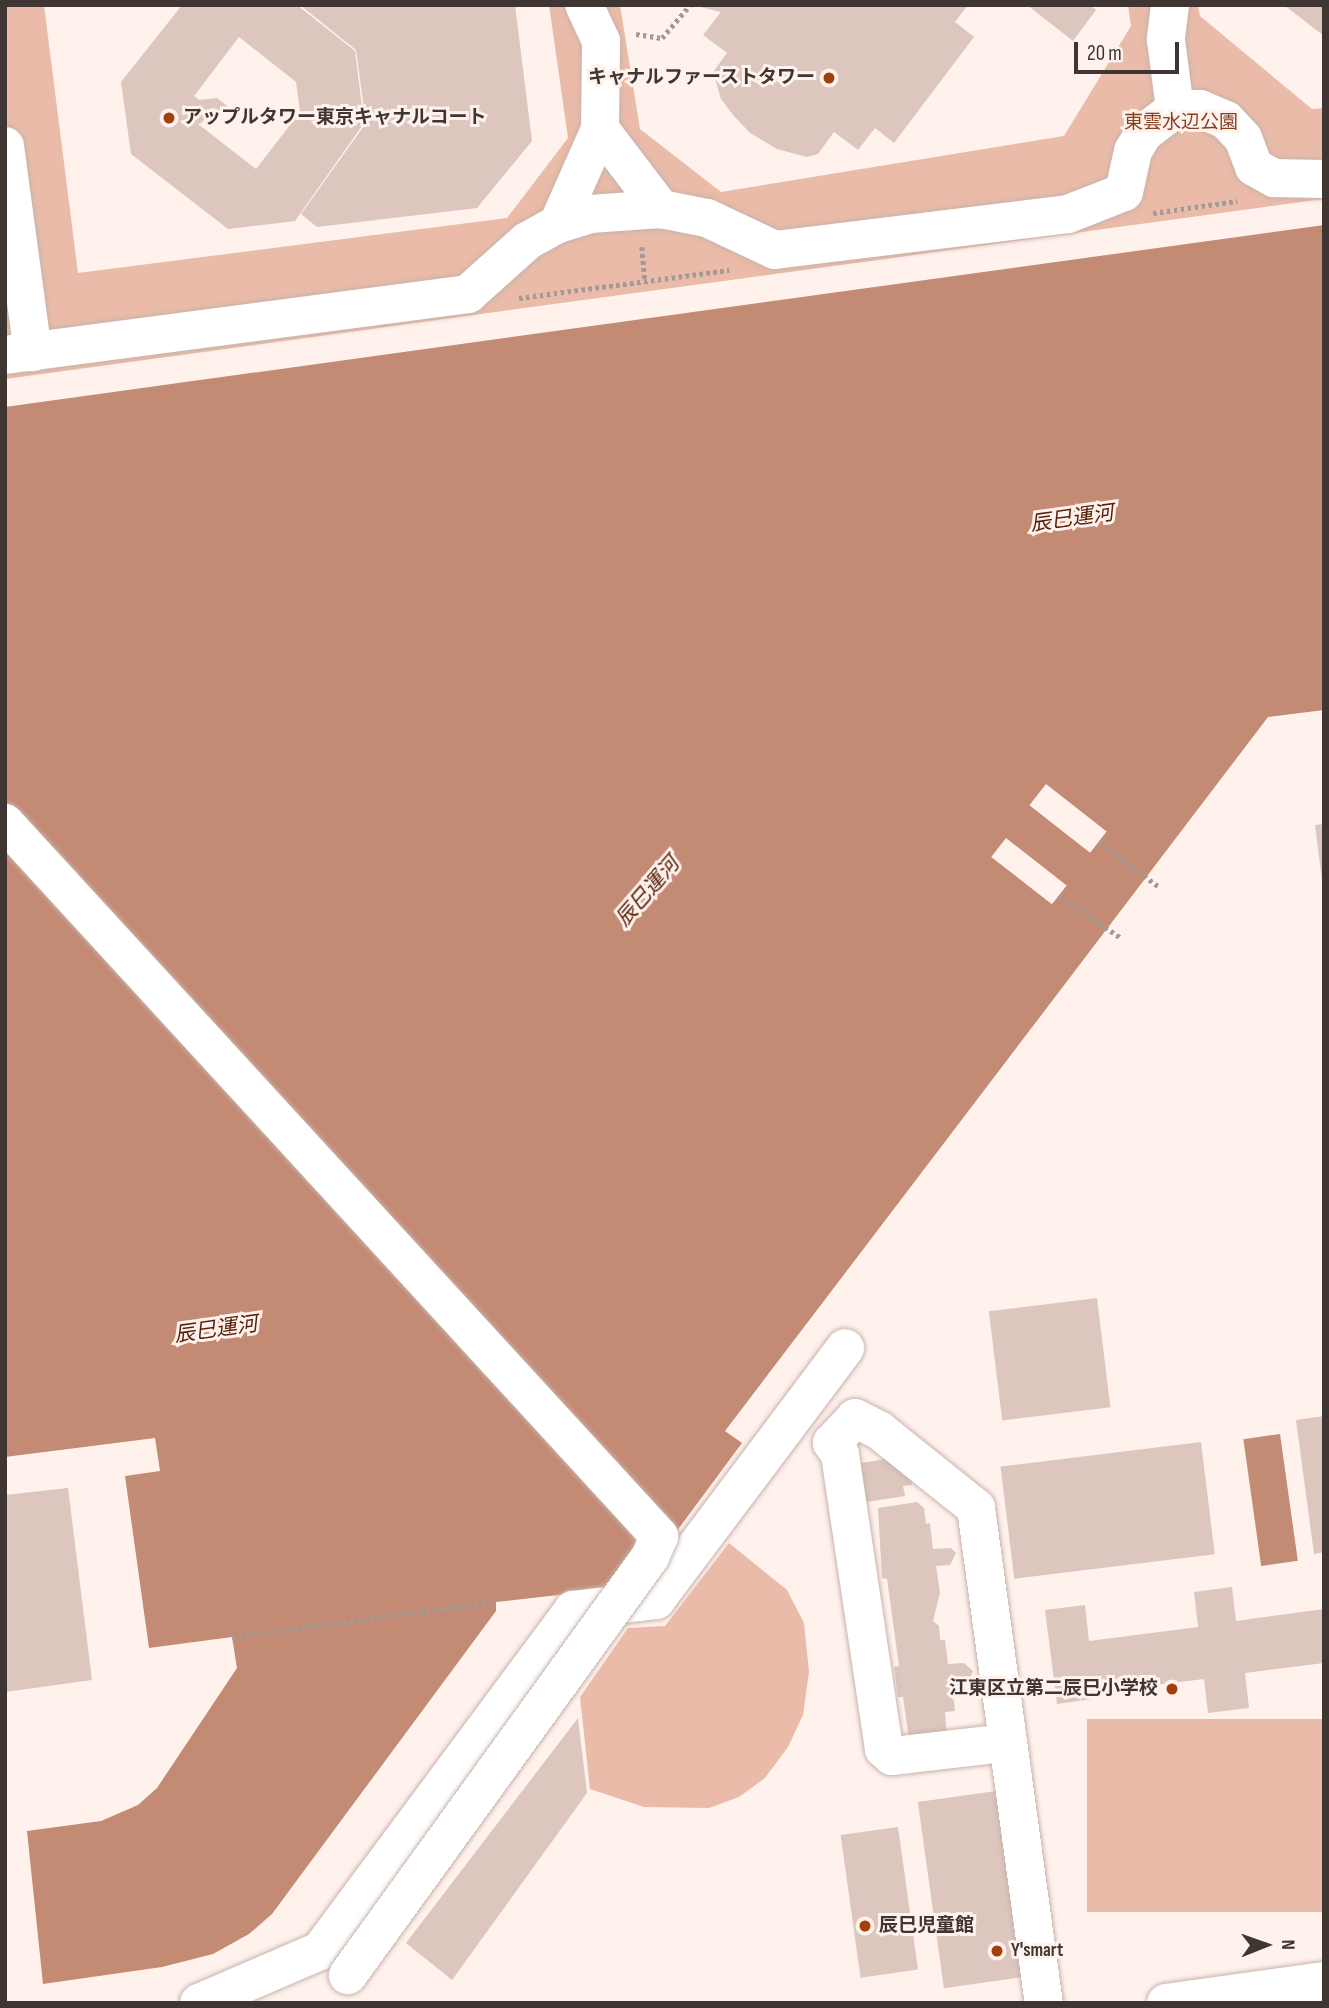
<!DOCTYPE html>
<meta charset="utf-8">
<style>
body{margin:0}
#map{position:relative;width:1329px;height:2008px;overflow:hidden;background:#fff1ec;font-family:"Sofia Sans Condensed","Noto Sans JP",sans-serif}
div>[style]{position:absolute}
[style*='--x']{left:calc(var(--x)*1px);top:calc(var(--y)*1px);width:calc(var(--w)*1px);rotate:calc(var(--a)*1deg)}
.green>*{inset:0;background:#eabba8;transform-origin:0 0}
.water>*{inset:0;background:#c38a74;transform-origin:0 0}
.pier>*{inset:0;background:#fff1ec;transform-origin:0 0}
.building>*{inset:0;background:#dcc6be;transform-origin:0 0}
.path>*{height:4.5px;margin-top:-2.25px;transform-origin:0;background:repeating-linear-gradient(90deg,#a49995 0 3.5px,transparent 0 7px)}
.roads{filter:drop-shadow(0 0 2px #c8b3ab) drop-shadow(0 0 2px #c8b3ab)}
.minor>*{height:38px;margin:-19px;padding:0 19px;transform-origin:19px;border-radius:19px;background:#fff}
.path-bridge>*{height:4.5px;margin-top:-2.25px;transform-origin:0;background:repeating-linear-gradient(90deg,#a49995 0 3.5px,transparent 0 7px)}
.bridges{filter:drop-shadow(0 0 2px #c8b3ab) drop-shadow(0 0 2px #c8b3ab)}
.minor-bridge>*{height:38px;margin:-19px;padding:0 19px;transform-origin:19px;border-radius:19px;background:#fff}
.dots>*{width:19px;height:19px;translate:-50% -50%;box-sizing:border-box;border:4px solid #fff1ec;border-radius:50%}
span{translate:-50% -50%;white-space:nowrap;text-align:center;line-height:1.15;-webkit-text-stroke:6px #fff1ec;paint-order:stroke}
.poi-label{font-size:19px;color:#3f3633;font-weight:700}
.right{translate:-100% -50%;text-align:right}
.left{translate:0 -50%;text-align:left}
.park-label{font-size:19px;color:#884023}
.water-label{font-size:21px;color:#57220b;font-style:italic}
.frame{position:absolute;inset:0;border:7px solid #3f3633;pointer-events:none}
.north{position:absolute;left:1231px;top:1910px;width:70px;height:70px;-webkit-text-stroke:5px #fff1ec;paint-order:stroke;rotate:89deg;font-size:19px;font-weight:700;line-height:28px;text-align:center;color:#3f3633}
.north::after{content:'';display:block;margin:auto;width:24px;height:32px;background:#3f3633;clip-path:polygon(50% 0,100% 100%,50% 72%,0 100%)}
.scale{position:absolute;left:1074px;top:42px;width:105px;height:32px;box-sizing:border-box;border:4px solid #3f3633;border-top:0;padding-left:9px;font-size:21px;line-height:24px;white-space:nowrap;color:#3f3633;-webkit-text-stroke:5px #fff1ec;paint-order:stroke}
</style>
<div id="map">
<div class="green">
<div style="clip-path:polygon(5px 5px,44px 5px,78px 273px,507px 218px,568px 138px,549px 5px,620px 5px,640px 129px,721px 192px,1064px 136px,1131px 26px,1128px 5px,1198px 5px,1200px 16px,1312px 109px,1324px 108px,1324px 199px,5px 379px)"></div>
<div style="clip-path:polygon(729px 1543px,787px 1590px,804px 1623px,809px 1672px,803px 1715px,788px 1747px,765px 1778px,739px 1797px,709px 1808px,644px 1807px,590px 1789px,580px 1697px,628px 1628px,665px 1626px)"></div>
<div style="left:1324px;top:1719px;width:193px;height:237px;rotate:90deg"></div>
</div>
<div class="water">
<div style="clip-path:polygon(1324px 225px,1324px 710px,1268px 717px,725px 1431px,742px 1443px,636px 1586px,496px 1602px,496px 1611px,272px 1914px,249px 1934px,213px 1954px,162px 1967px,43px 1984px,27px 1831px,101px 1821px,138px 1805px,157px 1788px,237px 1668px,232px 1637px,149px 1648px,125px 1476px,160px 1471px,155px 1438px,5px 1457px,5px 407px)"></div>
<div style="left:1280px;top:1434px;width:128px;height:37px;rotate:82deg"></div>
</div>
<div class="pier">
<div style="left:1046px;top:784px;width:77px;height:27px;rotate:38deg"></div>
<div style="left:1006px;top:838px;width:77px;height:24px;rotate:38deg"></div>
</div>
<div class="building">
<div style="clip-path:polygon(evenodd,182px 5px,297px 5px,355px 51px,364px 123px,295px 221px,228px 229px,131px 154px,121px 82px,182px 5px,239px 37px,296px 82px,300px 112px,256px 169px,198px 124px,220px 117px,227px 106px,217px 98px,199px 100px,194px 96px,239px 37px)"></div>
<div style="clip-path:polygon(300px 5px,515px 5px,532px 141px,477px 208px,317px 227px,301px 214px,366px 123px,356px 50px)"></div>
<div style="clip-path:polygon(692px 5px,968px 5px,955px 22px,974px 37px,894px 143px,875px 128px,858px 150px,834px 132px,818px 154px,807px 157px,777px 149px,750px 133px,734px 116px,721px 99px,713px 72px,727px 53px,703px 35px,721px 12px)"></div>
<div style="clip-path:polygon(1027px 5px,1090px 5px,1096px 10px,1073px 41px)"></div>
<div style="clip-path:polygon(1284px 5px,1324px 5px,1324px 36px)"></div>
<div style="clip-path:polygon(1324px 824px,1324px 880px,1322px 880px,1315px 825px)"></div>
<div style="left:1097px;top:1298px;width:110px;height:109px;rotate:83deg"></div>
<div style="clip-path:polygon(1324px 1416px,1324px 1552px,1314px 1554px,1296px 1420px)"></div>
<div style="left:1201px;top:1442px;width:113px;height:202px;rotate:83deg"></div>
<div style="clip-path:polygon(899px 1457px,910px 1467px,912px 1485px,903px 1486px,905px 1496px,866px 1502px,861px 1463px)"></div>
<div style="clip-path:polygon(68px 1488px,92px 1680px,5px 1692px,5px 1495px)"></div>
<div style="clip-path:polygon(917px 1502px,924px 1508px,926px 1524px,930px 1523px,933px 1549px,951px 1548px,956px 1553px,950px 1565px,936px 1566px,940px 1593px,933px 1621px,939px 1626px,940px 1640px,945px 1640px,948px 1664px,964px 1663px,973px 1671px,969px 1681px,952px 1683px,955px 1711px,945px 1712px,947px 1736px,909px 1740px,903px 1697px,898px 1697px,894px 1667px,899px 1666px,887px 1579px,882px 1578px,878px 1508px)"></div>
<div style="clip-path:polygon(1232px 1587px,1236px 1621px,1324px 1609px,1324px 1663px,1245px 1673px,1249px 1708px,1208px 1713px,1204px 1679px,1098px 1692px,1099px 1698px,1057px 1704px,1045px 1610px,1085px 1605px,1089px 1641px,1198px 1627px,1194px 1592px)"></div>
<div style="clip-path:polygon(578px 1718px,587px 1793px,452px 1980px,406px 1943px)"></div>
<div style="left:996px;top:1791px;width:188px;height:79px;rotate:82deg"></div>
<div style="left:898px;top:1827px;width:144px;height:58px;rotate:82deg"></div>
</div>
<div class="path">
<div style="--x:636;--y:34;--w:26;--a:9"></div>
<div style="--x:662;--y:38;--w:43;--a:-49.7"></div>
<div style="--x:1153;--y:213;--w:85;--a:-8.1"></div>
<div style="--x:642;--y:247;--w:34;--a:85"></div>
<div style="--x:519;--y:298;--w:212;--a:-7.6"></div>
<div style="--x:232;--y:1637;--w:266;--a:-7.6"></div>
</div>
<div class="roads">
<div class="minor">
<div style="--x:1170;--y:5;--w:35;--a:97"></div>
<div style="--x:1166;--y:40;--w:70;--a:82.6"></div>
<div style="--x:600;--y:129;--w:101;--a:52.7"></div>
<div style="--x:5;--y:146;--w:208;--a:82.3"></div>
<div style="--x:558;--y:224;--w:104;--a:-66.1"></div>
<div style="--x:600;--y:129;--w:88;--a:-89.3"></div>
<div style="--x:601;--y:41;--w:40;--a:-115"></div>
<div style="--x:5;--y:355;--w:467;--a:-7.5"></div>
<div style="--x:468;--y:294;--w:79;--a:-41.9"></div>
<div style="--x:527;--y:241;--w:35;--a:-29"></div>
<div style="--x:558;--y:224;--w:34;--a:-17"></div>
<div style="--x:590;--y:214;--w:71;--a:-4"></div>
<div style="--x:661;--y:209;--w:47;--a:11.1"></div>
<div style="--x:707;--y:218;--w:75;--a:25.2"></div>
<div style="--x:775;--y:250;--w:295;--a:-7"></div>
<div style="--x:1068;--y:214;--w:60;--a:-21.4"></div>
<div style="--x:1124;--y:192;--w:42;--a:-77.6"></div>
<div style="--x:1133;--y:151;--w:21;--a:-59"></div>
<div style="--x:1144;--y:133;--w:39;--a:-38"></div>
<div style="--x:1175;--y:109;--w:25;--a:0"></div>
<div style="--x:1200;--y:109;--w:28;--a:23"></div>
<div style="--x:1226;--y:120;--w:25;--a:47"></div>
<div style="--x:1243;--y:138;--w:31;--a:69"></div>
<div style="--x:1254;--y:167;--w:23;--a:29"></div>
<div style="--x:1274;--y:178;--w:50;--a:1.1"></div>
<div style="--x:1005;--y:1743;--w:114;--a:173.4"></div>
<div style="--x:892;--y:1756;--w:11;--a:-139"></div>
<div style="--x:884;--y:1749;--w:298;--a:-98.5"></div>
<div style="--x:840;--y:1454;--w:14;--a:-126"></div>
<div style="--x:832;--y:1443;--w:34;--a:-47"></div>
<div style="--x:855;--y:1418;--w:28;--a:27"></div>
<div style="--x:880;--y:1431;--w:123;--a:38.7"></div>
<div style="--x:976;--y:1508;--w:500;--a:82.2"></div>
<div style="--x:199;--y:2003;--w:132;--a:-23.3"></div>
<div style="--x:320;--y:1951;--w:425;--a:-53.4"></div>
<div style="--x:573;--y:1610;--w:84;--a:-6.9"></div>
<div style="--x:656;--y:1600;--w:315;--a:-53.1"></div>
<div style="--x:1166;--y:2003;--w:160;--a:-7.9"></div>
</div>
</div>
<div class="path-bridge">
<div style="--x:1099;--y:842;--w:74;--a:36.7"></div>
<div style="--x:1059;--y:895;--w:75;--a:34.7"></div>
</div>
<div class="bridges">
<div class="minor-bridge">
<div style="--x:5;--y:823;--w:968;--a:47.47"></div>
<div style="--x:659;--y:1536;--w:23;--a:113"></div>
<div style="--x:650;--y:1557;--w:516;--a:125.85"></div>
</div>
</div>
<div class="dots">
<div style="left:829px;top:78px;background:#a33f0d"></div>
<div style="left:169px;top:118px;background:#a33f0d"></div>
<div style="left:1172px;top:1689px;background:#a33f0d"></div>
<div style="left:865px;top:1926px;background:#a33f0d"></div>
<div style="left:997px;top:1951px;background:#a33f0d"></div>
</div>
<div class="poi-label">
<span class="right" style="left:815px;top:78px">キャナルファーストタワー</span>
<span class="left" style="left:183px;top:118px">アップルタワー東京キャナルコート</span>
<span class="right" style="left:1158px;top:1689px">江東区立第二辰巳小学校</span>
<span class="left" style="left:879px;top:1926px">辰巳児童館</span>
<span class="left" style="left:1011px;top:1951px">Y'smart</span>
</div>
<div class="park-label">
<span style="left:1181px;top:123px">東雲水辺公園</span>
</div>
<div class="water-label">
<span style="left:1072px;top:519px;rotate:-8deg">辰巳運河</span>
<span style="left:648px;top:892px;rotate:-49deg">辰巳運河</span>
<span style="left:216px;top:1330px;rotate:-8deg">辰巳運河</span>
</div>
<div class="frame"></div>
<div class="north">N</div>
<div class="scale">20 m</div>
</div>
